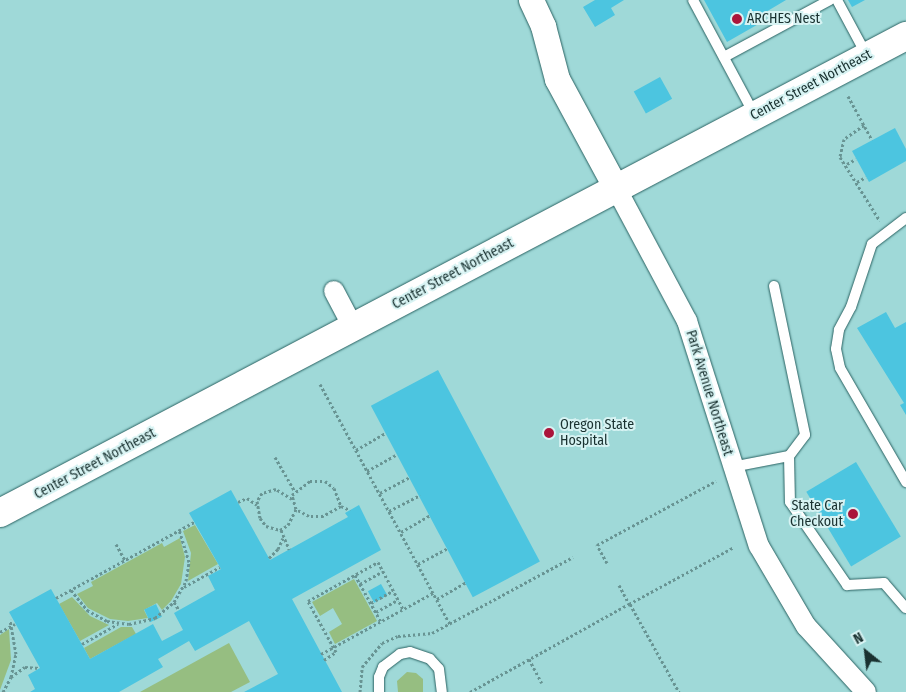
<!DOCTYPE html>
<style>
body{margin:0}
#map{position:relative;width:906px;height:692px;overflow:hidden;background:#9fd9d8;font-family:"Fira Sans Condensed",sans-serif}
div>[style]{position:absolute}
[style*='--x']{left:calc(var(--x)*1px);top:calc(var(--y)*1px);width:calc(var(--w)*1px);rotate:calc(var(--a)*1deg)}
.green>*{inset:0;background:#96be81}
.building>*{inset:0;background:#4cc5e0;transform-origin:0 0}
.path>*{height:3px;margin-top:-1.5px;transform-origin:0;background:repeating-linear-gradient(90deg,#689493 0 2.5px,transparent 0 5px)}
.roads{filter:drop-shadow(0 0 1px #2a6262) drop-shadow(0 0 1px #2a6262)}
.service>*{height:10px;margin:-5px;padding:0 5px;transform-origin:5px;border-radius:5px;background:#fff}
.minor>*{height:20px;margin:-10px;padding:0 10px;transform-origin:10px;border-radius:10px;background:#fff}
.tertiary>*{height:25px;margin:-12.5px;padding:0 12.5px;transform-origin:12.5px;border-radius:12.5px;background:#fff}
.secondary>*{height:28px;margin:-14px;padding:0 14px;transform-origin:14px;border-radius:14px;background:#fff}
.dots>*{width:14px;height:14px;translate:-50% -50%;box-sizing:border-box;border:2px solid #d7f3f3;border-radius:50%}
span{translate:-50% -50%;white-space:nowrap;text-align:center;line-height:1.15;-webkit-text-stroke:4px #d7f3f3;paint-order:stroke}
.poi-label{font-size:14px;color:#193130}
.left{translate:0 -50%;text-align:left}
.right{translate:-100% -50%;text-align:right}
.street-label{font-size:14px;color:#193130}
.north{position:absolute;left:841px;top:627px;width:50px;height:50px;-webkit-text-stroke:4px #d7f3f3;paint-order:stroke;rotate:331deg;font-size:14px;font-weight:700;line-height:20px;text-align:center;color:#193130}
.north::after{content:'';display:block;margin:auto;width:18px;height:22px;background:#193130;clip-path:polygon(50% 0,100% 100%,50% 72%,0 100%)}
</style>
<div id="map">
<div class="green">
<div style="clip-path:polygon(195px 525px,218px 564px,188px 581px,191px 553px,183px 531px)"></div>
<div style="clip-path:polygon(180px 538px,185px 557px,181px 584px,171px 601px,162px 610px,157px 603px,144px 610px,148px 618px,128px 621px,110px 619px,88px 608px,77px 594px,93px 586px,91px 582px,162px 543px,164px 547px)"></div>
<div style="clip-path:polygon(354px 579px,377px 621px,335px 644px,329px 632px,342px 624px,333px 608px,320px 616px,312px 602px)"></div>
<div style="clip-path:polygon(72px 597px,90px 616px,109px 625px,80px 641px,59px 604px)"></div>
<div style="clip-path:polygon(121px 627px,132px 627px,136px 634px,90px 659px,84px 648px)"></div>
<div style="clip-path:polygon(9px 629px,11px 660px,0 690px,0 635px)"></div>
<div style="clip-path:polygon(229px 643px,250px 682px,231px 692px,140px 692px)"></div>
<div style="clip-path:polygon(407px 672px,416px 673px,423px 679px,423px 692px,398px 692px,397px 681px)"></div>
</div>
<div class="building">
<div style="clip-path:polygon(595px 0,624px 0,611px 8px,615px 15px,595px 27px,583px 7px)"></div>
<div style="clip-path:polygon(704px 0,786px 0,759px 16px,762px 22px,727px 42px)"></div>
<div style="clip-path:polygon(848px 0,865px 0,852px 7px)"></div>
<div style="left:660px;top:77px;width:25px;height:30px;rotate:61deg"></div>
<div style="clip-path:polygon(895px 128px,906px 149px,906px 161px,869px 182px,852px 151px)"></div>
<div style="clip-path:polygon(886px 312px,895px 328px,906px 322px,906px 415px,900px 405px,904px 403px,857px 328px)"></div>
<div style="left:438px;top:370px;width:217px;height:76px;rotate:62deg"></div>
<div style="left:856px;top:462px;width:87px;height:58px;rotate:59deg"></div>
<div style="clip-path:polygon(231px 490px,270px 560px,348px 517px,345px 513px,359px 505px,381px 550px,292px 599px,342px 692px,244px 692px,278px 674px,249px 621px,195px 651px,189px 641px,158px 659px,163px 667px,119px 692px,30px 692px,35px 689px,28px 675px,40px 668px,9px 612px,51px 589px,90px 659px,153px 624px,162px 641px,183px 630px,174px 613px,215px 590px,208px 576px,221px 569px,189px 513px)"></div>
<div style="left:381px;top:584px;width:13px;height:15px;rotate:61deg"></div>
<div style="left:156px;top:604px;width:14px;height:13px;rotate:65deg"></div>
</div>
<div class="path">
<div style="--x:848;--y:96;--w:50;--a:61.4"></div>
<div style="--x:864;--y:125;--w:24;--a:145"></div>
<div style="--x:844;--y:139;--w:18;--a:103"></div>
<div style="--x:840;--y:157;--w:75;--a:58"></div>
<div style="--x:847;--y:164;--w:10;--a:-29"></div>
<div style="--x:857;--y:182;--w:10;--a:-29"></div>
<div style="--x:320;--y:384;--w:273;--a:61.6"></div>
<div style="--x:356;--y:450;--w:34;--a:-30"></div>
<div style="--x:275;--y:457;--w:39;--a:60"></div>
<div style="--x:367;--y:471;--w:35;--a:-29"></div>
<div style="--x:380;--y:493;--w:34;--a:-28"></div>
<div style="--x:292;--y:499;--w:19;--a:-148"></div>
<div style="--x:276;--y:489;--w:15;--a:164"></div>
<div style="--x:262;--y:493;--w:9;--a:122"></div>
<div style="--x:257;--y:501;--w:17;--a:80"></div>
<div style="--x:260;--y:518;--w:10;--a:53"></div>
<div style="--x:266;--y:526;--w:15;--a:16"></div>
<div style="--x:280;--y:530;--w:9;--a:-32"></div>
<div style="--x:288;--y:525;--w:18;--a:-63"></div>
<div style="--x:238;--y:502;--w:10;--a:-24"></div>
<div style="--x:247;--y:498;--w:12;--a:35"></div>
<div style="--x:341;--y:506;--w:21;--a:151"></div>
<div style="--x:323;--y:516;--w:14;--a:180"></div>
<div style="--x:309;--y:516;--w:15;--a:-152"></div>
<div style="--x:296;--y:509;--w:15;--a:-106"></div>
<div style="--x:292;--y:495;--w:23;--a:-38"></div>
<div style="--x:310;--y:481;--w:15;--a:0"></div>
<div style="--x:325;--y:481;--w:11;--a:38"></div>
<div style="--x:334;--y:488;--w:19;--a:69"></div>
<div style="--x:341;--y:506;--w:10;--a:24"></div>
<div style="--x:389;--y:511;--w:35;--a:-27"></div>
<div style="--x:281;--y:530;--w:21;--a:67"></div>
<div style="--x:401;--y:532;--w:34;--a:-30"></div>
<div style="--x:116;--y:544;--w:18;--a:61"></div>
<div style="--x:269;--y:558;--w:13;--a:-45"></div>
<div style="--x:278;--y:549;--w:12;--a:-66"></div>
<div style="--x:607;--y:563;--w:21;--a:-119"></div>
<div style="--x:597;--y:545;--w:135;--a:-28.3"></div>
<div style="--x:418;--y:564;--w:34;--a:-28"></div>
<div style="--x:355;--y:575;--w:54;--a:61"></div>
<div style="--x:360;--y:584;--w:25;--a:-29"></div>
<div style="--x:619;--y:585;--w:21;--a:62"></div>
<div style="--x:629;--y:604;--w:119;--a:-28.5"></div>
<div style="--x:184;--y:587;--w:41;--a:-29.1"></div>
<div style="--x:71;--y:590;--w:26;--a:51"></div>
<div style="--x:87;--y:610;--w:23;--a:29"></div>
<div style="--x:107;--y:621;--w:22;--a:8"></div>
<div style="--x:129;--y:624;--w:27;--a:-13"></div>
<div style="--x:155;--y:618;--w:25;--a:-40"></div>
<div style="--x:174;--y:602;--w:24;--a:-60"></div>
<div style="--x:186;--y:581;--w:19;--a:-81"></div>
<div style="--x:189;--y:562;--w:34;--a:-107"></div>
<div style="--x:56;--y:598;--w:158;--a:-28.8"></div>
<div style="--x:437;--y:599;--w:34;--a:-30"></div>
<div style="--x:174;--y:602;--w:9;--a:58"></div>
<div style="--x:371;--y:603;--w:25;--a:-29"></div>
<div style="--x:630;--y:604;--w:101;--a:60.9"></div>
<div style="--x:376;--y:612;--w:25;--a:-29"></div>
<div style="--x:0;--y:632;--w:17;--a:-28"></div>
<div style="--x:82;--y:644;--w:41;--a:-29.1"></div>
<div style="--x:321;--y:654;--w:128;--a:-28.6"></div>
<div style="--x:529;--y:659;--w:27;--a:62"></div>
<div style="--x:324;--y:660;--w:14;--a:-34"></div>
<div style="--x:336;--y:652;--w:58;--a:-118.8"></div>
<div style="--x:308;--y:601;--w:80;--a:-29.1"></div>
<div style="--x:378;--y:562;--w:53;--a:62"></div>
<div style="--x:11;--y:677;--w:17;--a:-36"></div>
<div style="--x:25;--y:667;--w:15;--a:4"></div>
<div style="--x:3;--y:692;--w:17;--a:-62"></div>
<div style="--x:11;--y:677;--w:24;--a:-78"></div>
<div style="--x:16;--y:654;--w:35;--a:-100"></div>
<div style="--x:360;--y:692;--w:25;--a:-85"></div>
<div style="--x:362;--y:667;--w:31;--a:-50"></div>
<div style="--x:382;--y:643;--w:17;--a:-24"></div>
<div style="--x:398;--y:636;--w:34;--a:-5"></div>
<div style="--x:432;--y:633;--w:160;--a:-28.3"></div>
<div style="--x:470;--y:692;--w:182;--a:-29"></div>
</div>
<div class="roads">
<div class="service">
<div style="--x:693;--y:0;--w:129;--a:61.8"></div>
<div style="--x:837;--y:0;--w:64;--a:61.8"></div>
<div style="--x:724;--y:57;--w:120;--a:-28.3"></div>
<div style="--x:906;--y:218;--w:43;--a:142.6"></div>
<div style="--x:872;--y:244;--w:66;--a:108.4"></div>
<div style="--x:851;--y:307;--w:26;--a:118"></div>
<div style="--x:839;--y:330;--w:19;--a:99"></div>
<div style="--x:836;--y:349;--w:19;--a:78"></div>
<div style="--x:840;--y:368;--w:132;--a:59.9"></div>
<div style="--x:774;--y:286;--w:152;--a:78.2"></div>
<div style="--x:805;--y:435;--w:26;--a:127"></div>
<div style="--x:732;--y:467;--w:58;--a:-10.9"></div>
<div style="--x:789;--y:456;--w:46;--a:88.8"></div>
<div style="--x:790;--y:502;--w:101;--a:55.5"></div>
<div style="--x:847;--y:585;--w:37;--a:-3"></div>
<div style="--x:884;--y:583;--w:33;--a:49"></div>
<div style="--x:379;--y:692;--w:15;--a:-90"></div>
<div style="--x:379;--y:677;--w:11;--a:-68"></div>
<div style="--x:383;--y:667;--w:21;--a:-37"></div>
<div style="--x:400;--y:654;--w:10;--a:-11"></div>
<div style="--x:410;--y:652;--w:21;--a:19"></div>
<div style="--x:430;--y:659;--w:13;--a:48"></div>
<div style="--x:439;--y:669;--w:23;--a:83"></div>
</div>
<div class="minor">
<div style="--x:616;--y:188;--w:151;--a:61.9"></div>
<div style="--x:687;--y:321;--w:236;--a:72.3"></div>
<div style="--x:759;--y:546;--w:93;--a:59.6"></div>
<div style="--x:806;--y:626;--w:89;--a:47.7"></div>
<div style="--x:334;--y:291;--w:41;--a:62.2"></div>
</div>
<div class="tertiary">
<div style="--x:531;--y:0;--w:29;--a:65"></div>
<div style="--x:543;--y:26;--w:55;--a:75.2"></div>
<div style="--x:557;--y:79;--w:124;--a:61.6"></div>
</div>
<div class="secondary">
<div style="--x:0;--y:513;--w:1024;--a:-27.77"></div>
</div>
</div>
<div class="dots">
<div style="left:737px;top:19px;background:#ab153b"></div>
<div style="left:549px;top:433px;background:#ab153b"></div>
<div style="left:853px;top:514px;background:#ab153b"></div>
</div>
<div class="poi-label">
<span class="left" style="left:747px;top:19px">ARCHES Nest</span>
<span class="left" style="left:560px;top:433px">Oregon State<br>Hospital</span>
<span class="right" style="left:843px;top:514px">State Car<br>Checkout</span>
</div>
<div class="street-label">
<span style="left:811px;top:85px;rotate:-28deg">Center Street Northeast</span>
<span style="left:453px;top:274px;rotate:-28deg">Center Street Northeast</span>
<span style="left:709px;top:393px;rotate:73deg">Park Avenue Northeast</span>
<span style="left:95px;top:464px;rotate:-28deg">Center Street Northeast</span>
</div>
<div class="north">N</div>
</div>
